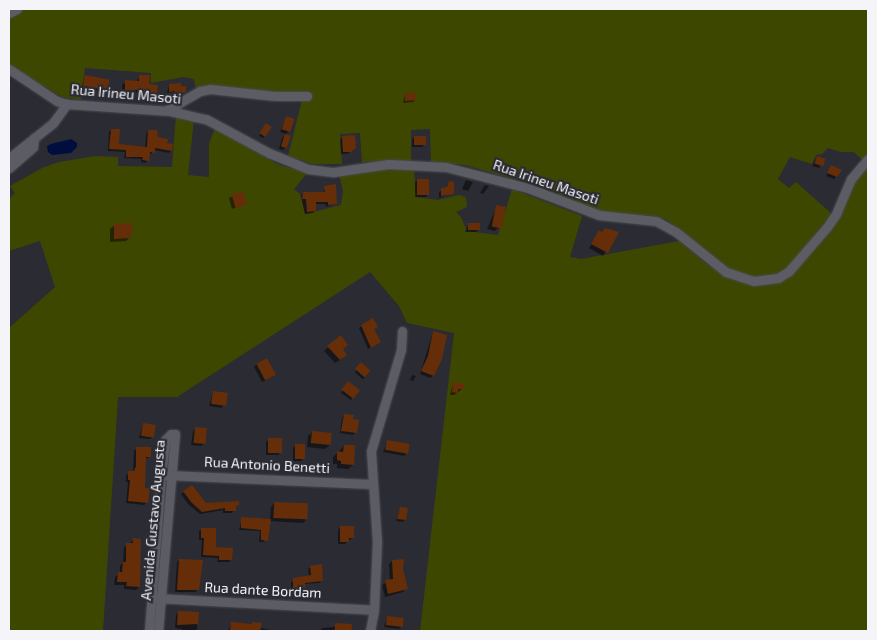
<!DOCTYPE html>
<style>
body{margin:0}
#map{position:relative;width:877px;height:640px;overflow:hidden;background:#2b2b33;font-family:"Exo 2",sans-serif}
div>[style]{position:absolute}
[style*='--x']{left:calc(var(--x)*1px);top:calc(var(--y)*1px);width:calc(var(--w)*1px);rotate:calc(var(--a)*1deg)}
.green>*{inset:0;background:#3e4700}
.water>*{inset:0;background:#000e3d}
.shadow>*{inset:0;background:#0007;transform-origin:0 0}
.building>*{inset:0;background:#662e08;transform-origin:0 0}
.roads{filter:drop-shadow(0 0 1px #494a50) drop-shadow(0 0 1px #494a50)}
.minor>*{height:9px;margin:-4.5px;padding:0 4.5px;transform-origin:4.5px;border-radius:4.5px;background:#5b5c64}
span{translate:-50% -50%;white-space:nowrap;text-align:center;line-height:1.15;-webkit-text-stroke:4.5px #2b2b33;paint-order:stroke}
.street-label{font-size:14px;color:#f4f4f9}
.frame{position:absolute;inset:0;border:10px solid #f4f4f9;pointer-events:none}
</style>
<div id="map">
<div class="green">
<div style="clip-path:polygon(25px 9px,868px 9px,868px 155px,862px 160px,854px 152px,841px 152px,828px 148px,822px 154px,816px 155px,812px 164px,790px 157px,778px 179px,789px 188px,796px 182px,832px 214px,788px 268px,777px 276px,754px 278px,727px 268px,667px 220px,655px 216px,601px 212px,517px 180px,465px 165px,431px 162px,430px 129px,411px 130px,411px 161px,362px 162px,360px 133px,340px 134px,342px 164px,313px 164px,288px 156px,302px 100px,196px 90px,194px 79px,183px 77px,151px 83px,151px 73px,85px 68px,81px 100px,62px 97px,9px 65px,9px 18px)"></div>
<div style="clip-path:polygon(176px 115px,194px 119px,188px 175px,209px 177px,209px 144px,215px 128px,277px 164px,307px 173px,294px 189px,300px 194px,305px 214px,341px 205px,343px 191px,339px 175px,389px 168px,414px 170px,416px 197px,438px 200px,459px 195px,466px 197px,467px 207px,456px 212px,461px 217px,467px 231px,498px 235px,512px 189px,582px 216px,570px 257px,581px 259px,679px 241px,708px 265px,739px 281px,753px 285px,775px 283px,795px 269px,854px 181px,868px 163px,868px 631px,420px 631px,454px 333px,407px 323px,399px 306px,370px 272px,177px 397px,118px 397px,103px 631px,9px 631px,9px 328px,55px 287px,40px 241px,9px 251px,9px 199px,15px 193px,10px 186px,42px 168px,59px 162px,96px 156px,118px 157px,118px 166px,172px 167px)"></div>
</div>
<div class="water">
<div style="clip-path:polygon(71px 139px,77px 143px,77px 147px,71px 153px,52px 155px,48px 152px,47px 146px,51px 144px)"></div>
</div>
<div class="shadow">
<div style="clip-path:polygon(140px 76px,156px 96px,152px 100px,139px 99px,139px 93px,122px 93px,122px 85px,126px 82px,136px 82px)"></div>
<div style="clip-path:polygon(85px 77px,107px 90px,104px 92px,81px 88px)"></div>
<div style="clip-path:polygon(169px 85px,180px 87px,184px 92px,174px 96px,174px 92px,167px 93px)"></div>
<div style="clip-path:polygon(405px 95px,415px 100px,413px 102px,403px 103px)"></div>
<div style="clip-path:polygon(286px 118px,289px 131px,285px 135px,285px 148px,283px 150px,279px 149px,282px 138px,286px 134px,280px 132px)"></div>
<div style="clip-path:polygon(264px 127px,265px 136px,263px 138px,259px 136px)"></div>
<div style="clip-path:polygon(111px 130px,118px 145px,145px 149px,146px 134px,148px 131px,166px 144px,172px 145px,171px 151px,169px 153px,154px 150px,151px 154px,149px 154px,146px 163px,141px 162px,141px 159px,124px 158px,125px 152px,108px 151px,109px 132px)"></div>
<div style="clip-path:polygon(343px 137px,352px 151px,347px 154px,341px 154px,340px 140px)"></div>
<div style="clip-path:polygon(414px 137px,425px 144px,422px 147px,412px 147px,412px 140px)"></div>
<div style="clip-path:polygon(817px 157px,824px 159px,819px 168px,812px 166px)"></div>
<div style="clip-path:polygon(832px 166px,836px 177px,834px 179px,826px 176px)"></div>
<div style="clip-path:polygon(417px 180px,428px 194px,426px 197px,415px 197px,415px 183px)"></div>
<div style="clip-path:polygon(466px 180px,473px 182px,468px 191px,462px 189px)"></div>
<div style="clip-path:polygon(449px 182px,453px 193px,439px 198px,439px 192px,446px 189px)"></div>
<div style="clip-path:polygon(485px 185px,489px 186px,483px 194px,480px 193px)"></div>
<div style="clip-path:polygon(325px 188px,336px 203px,326px 207px,325px 204px,315px 204px,315px 211px,313px 213px,305px 214px,301px 196px,303px 193px,323px 193px)"></div>
<div style="clip-path:polygon(242px 192px,245px 203px,232px 209px,229px 198px)"></div>
<div style="clip-path:polygon(497px 206px,498px 228px,495px 231px,487px 229px)"></div>
<div style="clip-path:polygon(469px 224px,478px 230px,476px 232px,465px 232px)"></div>
<div style="clip-path:polygon(115px 225px,130px 237px,126px 241px,110px 242px,110px 229px)"></div>
<div style="clip-path:polygon(611px 230px,617px 232px,603px 256px,589px 248px,599px 232px)"></div>
<div style="clip-path:polygon(362px 326px,373px 330px,377px 344px,368px 349px,359px 328px)"></div>
<div style="clip-path:polygon(433px 332px,433px 376px,430px 378px,420px 374px)"></div>
<div style="clip-path:polygon(328px 347px,342px 349px,342px 359px,335px 363px,324px 351px)"></div>
<div style="clip-path:polygon(257px 364px,272px 377px,262px 382px,254px 367px)"></div>
<div style="left:362px;top:364px;width:11px;height:11px;rotate:41deg"></div>
<div style="clip-path:polygon(412px 375px,416px 376px,413px 381px,410px 380px)"></div>
<div style="clip-path:polygon(453px 384px,462px 389px,454px 395px,450px 395px)"></div>
<div style="clip-path:polygon(346px 385px,353px 397px,351px 400px,341px 393px)"></div>
<div style="clip-path:polygon(213px 393px,226px 394px,222px 408px,209px 406px)"></div>
<div style="clip-path:polygon(344px 415px,356px 432px,353px 435px,340px 433px,342px 418px)"></div>
<div style="clip-path:polygon(143px 424px,153px 437px,150px 439px,139px 438px)"></div>
<div style="clip-path:polygon(196px 428px,204px 444px,201px 446px,191px 445px,193px 431px)"></div>
<div style="clip-path:polygon(312px 432px,330px 445px,325px 449px,307px 447px,308px 436px)"></div>
<div style="clip-path:polygon(269px 439px,281px 452px,278px 455px,266px 455px,266px 442px)"></div>
<div style="clip-path:polygon(388px 441px,407px 453px,404px 456px,383px 452px)"></div>
<div style="clip-path:polygon(296px 445px,303px 459px,301px 461px,293px 461px,293px 448px)"></div>
<div style="clip-path:polygon(344px 446px,353px 465px,348px 469px,337px 468px,337px 464px,333px 464px,333px 457px)"></div>
<div style="clip-path:polygon(136px 449px,150px 457px,145px 459px,143px 489px,147px 502px,144px 505px,126px 503px,128px 482px,126px 482px,126px 475px,133px 473px,134px 451px)"></div>
<div style="clip-path:polygon(184px 492px,206px 505px,237px 503px,232px 513px,223px 513px,223px 510px,200px 514px,188px 504px,181px 494px)"></div>
<div style="clip-path:polygon(274px 503px,306px 520px,303px 523px,269px 521px,264px 542px,259px 542px,260px 531px,239px 530px,242px 519px,270px 521px,271px 507px)"></div>
<div style="clip-path:polygon(400px 508px,405px 520px,402px 522px,396px 521px)"></div>
<div style="clip-path:polygon(340px 527px,352px 538px,345px 544px,338px 544px,338px 530px)"></div>
<div style="clip-path:polygon(202px 529px,215px 548px,231px 560px,229px 562px,217px 562px,218px 558px,201px 557px,202px 540px,199px 540px,199px 531px)"></div>
<div style="clip-path:polygon(134px 540px,139px 587px,136px 590px,124px 589px,124px 585px,114px 585px,115px 577px,120px 573px,120px 566px,123px 563px,124px 547px)"></div>
<div style="clip-path:polygon(179px 560px,198px 589px,196px 592px,175px 592px,177px 562px)"></div>
<div style="clip-path:polygon(392px 561px,406px 589px,403px 592px,385px 597px,382px 585px,390px 581px,389px 564px)"></div>
<div style="clip-path:polygon(310px 567px,322px 580px,319px 583px,304px 584px,302px 591px,291px 591px,291px 582px,309px 576px,308px 569px)"></div>
<div style="clip-path:polygon(179px 612px,197px 613px,197px 631px,181px 631px,182px 629px,175px 628px,176px 615px)"></div>
<div style="clip-path:polygon(387px 618px,402px 626px,399px 629px,384px 627px)"></div>
<div style="clip-path:polygon(231px 624px,260px 628px,277px 631px,228px 631px)"></div>
<div style="clip-path:polygon(336px 625px,351px 625px,350px 631px,320px 631px,322px 628px,333px 627px)"></div>
</div>
<div class="building">
<div style="left:85px;top:75px;width:25px;height:11px;rotate:11deg"></div>
<div style="clip-path:polygon(139px 75px,150px 75px,149px 84px,158px 85px,157px 96px,142px 95px,142px 90px,125px 90px,125px 80px,139px 81px)"></div>
<div style="clip-path:polygon(181px 83px,181px 86px,186px 86px,186px 92px,175px 95px,175px 91px,169px 92px,169px 84px)"></div>
<div style="clip-path:polygon(405px 93px,416px 93px,417px 100px,405px 101px)"></div>
<div style="left:286px;top:116px;width:9px;height:14px;rotate:18deg"></div>
<div style="left:266px;top:123px;width:7px;height:12px;rotate:34deg"></div>
<div style="clip-path:polygon(111px 129px,120px 129px,119px 144px,147px 147px,148px 130px,157px 130px,158px 137px,168px 139px,167px 143px,173px 144px,172px 151px,155px 148px,155px 153px,150px 152px,149px 161px,142px 160px,143px 157px,126px 157px,126px 150px,109px 149px)"></div>
<div style="left:285px;top:134px;width:6px;height:13px;rotate:18deg"></div>
<div style="clip-path:polygon(355px 135px,356px 148px,351px 152px,343px 152px,342px 136px)"></div>
<div style="left:414px;top:136px;width:12px;height:9px"></div>
<div style="left:817px;top:156px;width:9px;height:8px;rotate:18deg"></div>
<div style="clip-path:polygon(831px 165px,842px 170px,837px 177px,827px 173px)"></div>
<div style="left:417px;top:179px;width:12px;height:16px"></div>
<div style="clip-path:polygon(449px 181px,454px 182px,454px 194px,441px 196px,441px 188px,447px 187px)"></div>
<div style="clip-path:polygon(336px 184px,337px 204px,328px 205px,328px 202px,316px 202px,316px 211px,307px 212px,306px 199px,302px 199px,303px 192px,325px 192px,324px 186px)"></div>
<div style="left:243px;top:191px;width:14px;height:12px;rotate:73deg"></div>
<div style="left:496px;top:205px;width:10px;height:22px;rotate:11deg"></div>
<div style="clip-path:polygon(132px 223px,131px 238px,114px 239px,114px 224px)"></div>
<div style="left:468px;top:223px;width:12px;height:7px"></div>
<div style="clip-path:polygon(605px 228px,619px 232px,608px 253px,591px 244px,599px 230px,602px 232px)"></div>
<div style="clip-path:polygon(373px 318px,378px 327px,374px 329px,381px 342px,371px 348px,361px 325px)"></div>
<div style="clip-path:polygon(433px 331px,447px 335px,442px 359px,434px 376px,421px 371px,428px 356px)"></div>
<div style="clip-path:polygon(341px 335px,348px 345px,343px 349px,347px 355px,340px 360px,327px 346px)"></div>
<div style="left:267px;top:358px;width:19px;height:12px;rotate:62deg"></div>
<div style="left:361px;top:362px;width:13px;height:9px;rotate:42deg"></div>
<div style="left:348px;top:381px;width:15px;height:11px;rotate:37deg"></div>
<div style="clip-path:polygon(453px 382px,464px 384px,464px 389px,458px 389px,458px 393px,452px 392px)"></div>
<div style="left:213px;top:391px;width:15px;height:13px;rotate:8deg"></div>
<div style="clip-path:polygon(344px 414px,354px 415px,353px 419px,359px 420px,357px 433px,341px 431px)"></div>
<div style="left:143px;top:423px;width:13px;height:13px;rotate:9deg"></div>
<div style="left:195px;top:427px;width:12px;height:16px;rotate:5deg"></div>
<div style="left:312px;top:431px;width:20px;height:12px;rotate:6deg"></div>
<div style="left:268px;top:438px;width:14px;height:15px"></div>
<div style="left:387px;top:440px;width:23px;height:10px;rotate:10deg"></div>
<div style="left:295px;top:444px;width:10px;height:15px"></div>
<div style="clip-path:polygon(344px 445px,355px 445px,354px 465px,341px 464px,341px 461px,337px 460px,337px 451px,343px 452px)"></div>
<div style="clip-path:polygon(136px 447px,151px 447px,151px 457px,146px 457px,145px 488px,150px 488px,148px 503px,128px 501px,130px 480px,128px 480px,128px 471px,134px 471px,136px 466px)"></div>
<div style="clip-path:polygon(192px 485px,206px 503px,239px 501px,239px 505px,236px 506px,236px 511px,225px 511px,225px 508px,202px 512px,191px 502px,183px 491px)"></div>
<div style="left:274px;top:502px;width:34px;height:16px;rotate:2deg"></div>
<div style="clip-path:polygon(400px 507px,408px 508px,406px 520px,397px 519px)"></div>
<div style="clip-path:polygon(241px 517px,271px 519px,268px 541px,261px 540px,261px 530px,241px 528px)"></div>
<div style="clip-path:polygon(340px 526px,354px 526px,354px 538px,349px 538px,349px 542px,340px 542px)"></div>
<div style="clip-path:polygon(201px 528px,216px 528px,216px 547px,233px 548px,232px 560px,219px 560px,219px 556px,203px 555px,204px 538px,201px 538px)"></div>
<div style="clip-path:polygon(133px 538px,141px 539px,140px 587px,126px 586px,127px 582px,117px 582px,118px 572px,122px 572px,123px 562px,126px 562px,126px 543px,133px 543px)"></div>
<div style="clip-path:polygon(179px 559px,203px 560px,199px 590px,177px 590px)"></div>
<div style="clip-path:polygon(404px 559px,403px 569px,408px 589px,388px 594px,385px 580px,393px 579px,392px 560px)"></div>
<div style="clip-path:polygon(322px 564px,323px 581px,305px 583px,305px 589px,293px 589px,293px 578px,311px 575px,310px 566px)"></div>
<div style="clip-path:polygon(178px 611px,199px 612px,198px 624px,177px 625px)"></div>
<div style="left:387px;top:616px;width:17px;height:9px;rotate:7deg"></div>
<div style="clip-path:polygon(231px 622px,252px 624px,252px 622px,262px 623px,260px 631px,230px 631px)"></div>
<div style="left:335px;top:623px;width:17px;height:8px;rotate:3deg"></div>
</div>
<div class="roads">
<div class="minor">
<div style="--x:9;--y:13;--w:9;--a:-27"></div>
<div style="--x:9;--y:69;--w:58;--a:33.7"></div>
<div style="--x:57;--y:101;--w:10;--a:17"></div>
<div style="--x:67;--y:104;--w:103;--a:3.9"></div>
<div style="--x:170;--y:111;--w:37;--a:13"></div>
<div style="--x:206;--y:119;--w:72;--a:28.4"></div>
<div style="--x:269;--y:153;--w:42;--a:22.3"></div>
<div style="--x:308;--y:169;--w:26;--a:7"></div>
<div style="--x:334;--y:172;--w:55;--a:-8.4"></div>
<div style="--x:388;--y:164;--w:58;--a:3"></div>
<div style="--x:446;--y:167;--w:85;--a:14.4"></div>
<div style="--x:528;--y:188;--w:76;--a:20.8"></div>
<div style="--x:599;--y:215;--w:57;--a:6"></div>
<div style="--x:656;--y:221;--w:23;--a:29"></div>
<div style="--x:676;--y:232;--w:64;--a:38.7"></div>
<div style="--x:726;--y:272;--w:29;--a:18"></div>
<div style="--x:754;--y:281;--w:24;--a:-7"></div>
<div style="--x:778;--y:278;--w:13;--a:-32"></div>
<div style="--x:789;--y:271;--w:58;--a:-49.2"></div>
<div style="--x:827;--y:227;--w:16;--a:-55"></div>
<div style="--x:836;--y:214;--w:38;--a:-67"></div>
<div style="--x:851;--y:179;--w:26;--a:-50"></div>
<div style="--x:167;--y:110;--w:38;--a:-30"></div>
<div style="--x:200;--y:91;--w:10;--a:-11"></div>
<div style="--x:210;--y:89;--w:65;--a:6.1"></div>
<div style="--x:275;--y:96;--w:32;--a:0"></div>
<div style="--x:9;--y:158;--w:56;--a:-38.5"></div>
<div style="--x:53;--y:123;--w:24;--a:-54"></div>
<div style="--x:9;--y:168;--w:32;--a:-41"></div>
<div style="--x:33;--y:147;--w:9;--a:-84"></div>
<div style="--x:166;--y:475;--w:206;--a:2.5"></div>
<div style="--x:155;--y:598;--w:219;--a:3.1"></div>
<div style="--x:149;--y:631;--w:156;--a:-85.6"></div>
<div style="--x:161;--y:475;--w:35;--a:-83"></div>
<div style="--x:165;--y:440;--w:8;--a:-45"></div>
<div style="--x:171;--y:434;--w:4;--a:0"></div>
<div style="--x:175;--y:434;--w:198;--a:94.9"></div>
<div style="--x:370;--y:631;--w:21;--a:-79"></div>
<div style="--x:374;--y:610;--w:68;--a:-87.5"></div>
<div style="--x:377;--y:542;--w:91;--a:-93.8"></div>
<div style="--x:371;--y:451;--w:105;--a:-73.5"></div>
<div style="--x:401;--y:350;--w:19;--a:-87"></div>
</div>
</div>
<div class="street-label">
<span style="left:126px;top:94px;rotate:5deg">Rua Irineu Masoti</span>
<span style="left:546px;top:182px;rotate:19deg">Rua Irineu Masoti</span>
<span style="left:267px;top:465px;rotate:3deg">Rua Antonio Benetti</span>
<span style="left:153px;top:520px;rotate:-85deg">Avenida Gustavo Augusta</span>
<span style="left:263px;top:590px;rotate:3deg">Rua dante Bordam</span>
</div>
<div class="frame"></div>
</div>
